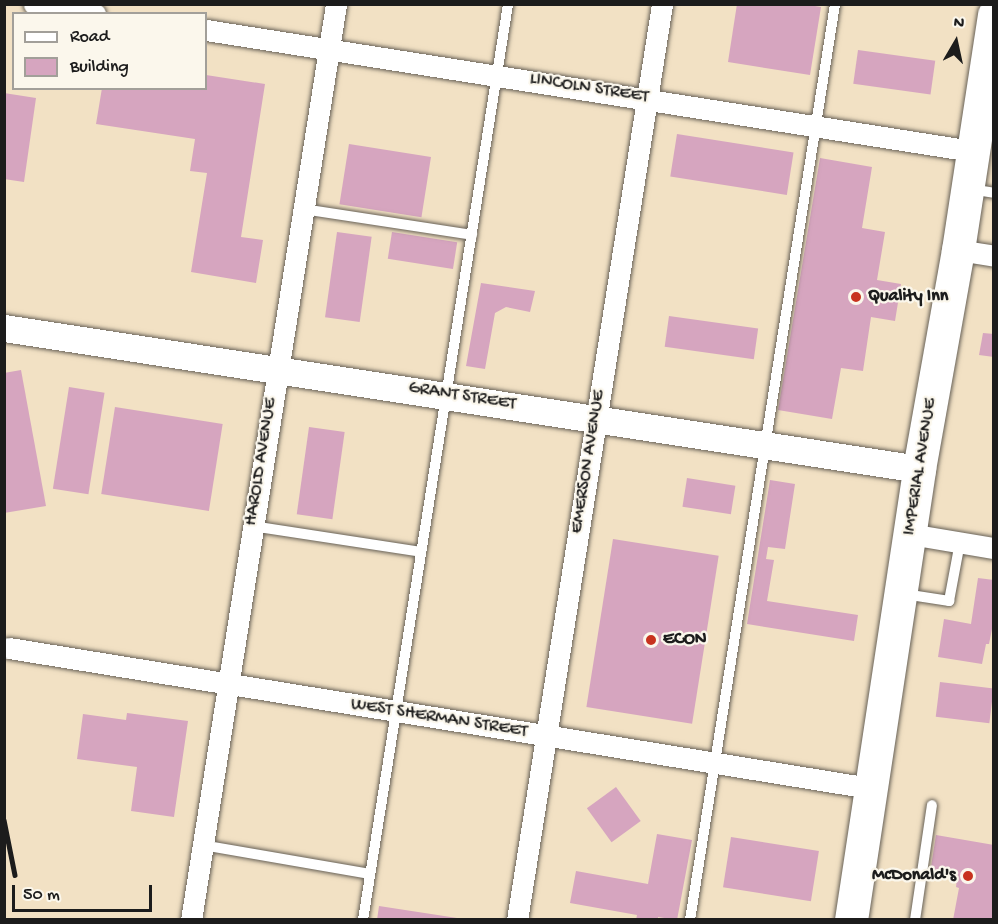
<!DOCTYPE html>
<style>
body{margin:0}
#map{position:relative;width:998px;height:924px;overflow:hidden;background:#f2e1c4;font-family:"Gochi Hand",sans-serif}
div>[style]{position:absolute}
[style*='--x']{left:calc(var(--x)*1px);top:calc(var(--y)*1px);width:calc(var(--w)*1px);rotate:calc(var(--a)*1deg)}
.building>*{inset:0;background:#d6a5bf;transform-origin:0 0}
.roads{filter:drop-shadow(0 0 2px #676157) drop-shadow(0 0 2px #676157)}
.service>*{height:10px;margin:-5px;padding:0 5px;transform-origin:5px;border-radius:5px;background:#fff}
.minor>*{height:21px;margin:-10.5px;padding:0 10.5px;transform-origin:10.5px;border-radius:10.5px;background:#fff}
.tertiary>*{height:27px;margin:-13.5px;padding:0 13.5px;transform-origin:13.5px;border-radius:13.5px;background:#fff}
.trunk>*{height:33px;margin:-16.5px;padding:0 16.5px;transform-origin:16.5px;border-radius:16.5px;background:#fff}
.rail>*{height:4.5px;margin:-2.25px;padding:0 2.25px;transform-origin:2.25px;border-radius:2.25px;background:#1c1c1c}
.dots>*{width:16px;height:16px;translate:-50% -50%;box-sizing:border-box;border:3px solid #fbf7ec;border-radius:50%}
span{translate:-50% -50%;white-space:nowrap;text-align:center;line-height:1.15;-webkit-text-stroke:4.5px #fbf7ec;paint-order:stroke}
.street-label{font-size:18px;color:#1c1c1c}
.poi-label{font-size:18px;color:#1c1c1c;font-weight:700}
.left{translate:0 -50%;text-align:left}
.right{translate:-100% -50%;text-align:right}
.frame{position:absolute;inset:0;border:6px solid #1c1c1c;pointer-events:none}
.legend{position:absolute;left:12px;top:12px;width:195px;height:78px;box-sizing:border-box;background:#fbf7ec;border:2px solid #a29f99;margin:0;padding:8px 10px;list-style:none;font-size:18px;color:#1c1c1c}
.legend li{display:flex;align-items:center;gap:12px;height:30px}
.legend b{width:30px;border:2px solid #a29f99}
.north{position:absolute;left:926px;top:12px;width:60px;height:60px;-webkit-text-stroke:4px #fbf7ec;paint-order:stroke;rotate:9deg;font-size:16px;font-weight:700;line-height:24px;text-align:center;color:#1c1c1c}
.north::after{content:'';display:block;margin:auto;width:21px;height:27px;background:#1c1c1c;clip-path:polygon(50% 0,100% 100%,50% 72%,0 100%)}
.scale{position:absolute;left:12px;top:885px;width:140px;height:27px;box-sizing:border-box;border:3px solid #1c1c1c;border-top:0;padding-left:8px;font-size:18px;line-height:21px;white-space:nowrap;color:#1c1c1c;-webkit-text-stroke:4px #fbf7ec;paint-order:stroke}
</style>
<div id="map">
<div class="building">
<div style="clip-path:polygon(737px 4px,803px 4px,821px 7px,810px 75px,728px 62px)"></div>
<div style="left:858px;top:50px;width:78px;height:34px;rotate:8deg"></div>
<div style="clip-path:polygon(206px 75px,265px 84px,241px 237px,263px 240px,256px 283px,191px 272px,207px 173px,190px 171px,195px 139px,96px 124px,102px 88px,206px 88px)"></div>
<div style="clip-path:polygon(4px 93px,36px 98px,24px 182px,4px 179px)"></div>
<div style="left:677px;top:134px;width:118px;height:43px;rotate:9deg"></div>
<div style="left:349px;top:144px;width:83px;height:61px;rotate:9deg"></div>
<div style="clip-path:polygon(820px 158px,872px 167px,862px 228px,885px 232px,877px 280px,901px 284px,895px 321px,871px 317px,863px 371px,841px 368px,832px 419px,778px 410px)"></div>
<div style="left:337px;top:232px;width:35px;height:86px;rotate:8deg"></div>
<div style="left:392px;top:232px;width:66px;height:27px;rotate:9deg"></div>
<div style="clip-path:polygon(481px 283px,535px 291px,530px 312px,506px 307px,495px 313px,485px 369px,466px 366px)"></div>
<div style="left:669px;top:316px;width:90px;height:31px;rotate:8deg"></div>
<div style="clip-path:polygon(983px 333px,994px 334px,994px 357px,979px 355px)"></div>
<div style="clip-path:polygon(21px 370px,46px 506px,4px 513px,4px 373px)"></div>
<div style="left:69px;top:387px;width:36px;height:103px;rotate:9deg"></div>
<div style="left:115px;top:407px;width:109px;height:88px;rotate:9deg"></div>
<div style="left:309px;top:427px;width:36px;height:88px;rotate:8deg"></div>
<div style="left:687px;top:478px;width:49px;height:29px;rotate:9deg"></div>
<div style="clip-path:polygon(770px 480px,795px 484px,785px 549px,768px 547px,766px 559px,774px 560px,767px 601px,858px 615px,854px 641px,747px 624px)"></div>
<div style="left:613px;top:539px;width:107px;height:170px;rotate:9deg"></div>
<div style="clip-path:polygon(978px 578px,994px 580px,994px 619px,989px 644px,986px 644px,982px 664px,938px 657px,944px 619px,971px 624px)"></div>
<div style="left:940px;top:682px;width:54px;height:35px;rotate:7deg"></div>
<div style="clip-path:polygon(127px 713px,188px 721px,174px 817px,131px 811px,137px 767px,77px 759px,83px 714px,126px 720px)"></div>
<div style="left:616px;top:787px;width:42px;height:36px;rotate:54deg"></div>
<div style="clip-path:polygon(657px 834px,692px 840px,677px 920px,658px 917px,658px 920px,636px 920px,637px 915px,570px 903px,576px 871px,648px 884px)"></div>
<div style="clip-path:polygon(936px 835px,994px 845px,992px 920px,953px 920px,959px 888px,956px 887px,957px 878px,930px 873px)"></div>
<div style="left:731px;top:837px;width:89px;height:51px;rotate:9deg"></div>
<div style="clip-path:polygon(379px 906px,457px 918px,457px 920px,377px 920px)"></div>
</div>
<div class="roads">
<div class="service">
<div style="--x:970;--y:189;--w:24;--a:9"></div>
<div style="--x:303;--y:209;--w:171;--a:8.7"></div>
<div style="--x:252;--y:526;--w:171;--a:8.7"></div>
<div style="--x:904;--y:594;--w:46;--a:8.8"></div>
<div style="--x:949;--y:601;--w:60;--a:-79.4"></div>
<div style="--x:202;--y:845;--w:170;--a:9.8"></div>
<div style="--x:363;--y:920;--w:927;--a:-81"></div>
<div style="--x:690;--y:920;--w:927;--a:-81"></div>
<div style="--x:915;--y:920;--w:116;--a:-81.6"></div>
</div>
<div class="minor">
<div style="--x:34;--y:4;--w:62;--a:9.3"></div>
<div style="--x:206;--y:30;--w:775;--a:8.98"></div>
<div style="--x:958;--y:250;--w:36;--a:9"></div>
<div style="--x:910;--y:534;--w:85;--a:9.5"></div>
<div style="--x:9;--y:648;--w:872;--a:9.24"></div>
<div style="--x:191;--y:920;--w:927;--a:-81"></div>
<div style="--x:517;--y:920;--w:927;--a:-81"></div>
</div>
<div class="tertiary">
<div style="--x:4;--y:328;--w:926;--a:8.76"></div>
</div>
<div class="trunk">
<div style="--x:851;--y:920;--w:456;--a:-81.4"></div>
<div style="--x:919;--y:469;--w:222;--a:-79.9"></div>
<div style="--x:958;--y:250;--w:238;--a:-81.3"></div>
</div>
</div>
<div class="rail">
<div style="--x:4;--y:820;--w:56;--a:78.7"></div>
</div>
<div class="dots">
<div style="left:856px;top:297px;background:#c8321e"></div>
<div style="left:651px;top:640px;background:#c8321e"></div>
<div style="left:968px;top:876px;background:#c8321e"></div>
</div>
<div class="street-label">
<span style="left:589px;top:89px;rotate:9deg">LINCOLN STREET</span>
<span style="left:462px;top:397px;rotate:9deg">GRANT STREET</span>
<span style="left:262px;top:462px;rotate:-81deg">HAROLD AVENUE</span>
<span style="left:589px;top:462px;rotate:-81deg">EMERSON AVENUE</span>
<span style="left:921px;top:467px;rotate:-81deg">IMPERIAL AVENUE</span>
<span style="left:439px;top:719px;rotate:9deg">WEST SHERMAN STREET</span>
</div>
<div class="poi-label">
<span class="left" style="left:868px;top:297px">Quality Inn</span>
<span class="left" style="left:663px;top:640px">ECON</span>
<span class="right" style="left:956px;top:876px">McDonald's</span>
</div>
<div class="frame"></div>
<ul class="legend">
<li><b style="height:8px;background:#fff"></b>Road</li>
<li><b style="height:16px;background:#d6a5bf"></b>Building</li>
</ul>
<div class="north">N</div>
<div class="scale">50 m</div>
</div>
